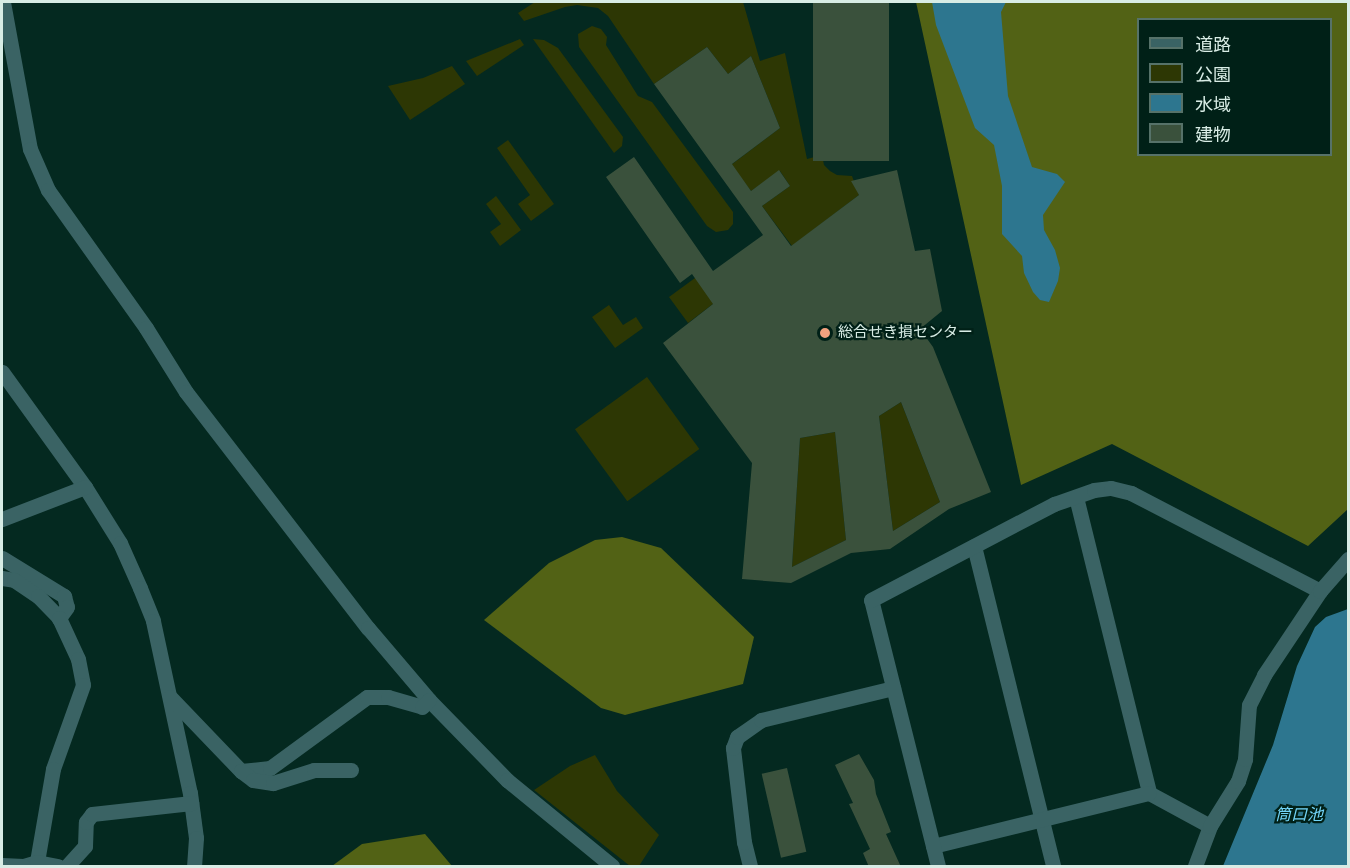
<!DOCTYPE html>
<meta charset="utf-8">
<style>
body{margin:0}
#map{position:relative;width:1350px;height:868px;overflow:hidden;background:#042920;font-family:"Nunito Sans","Noto Sans JP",sans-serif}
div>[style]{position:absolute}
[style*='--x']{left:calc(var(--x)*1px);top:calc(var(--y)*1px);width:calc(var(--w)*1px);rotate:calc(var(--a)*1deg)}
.green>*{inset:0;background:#2d3704;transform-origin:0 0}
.forest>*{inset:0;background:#526215}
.water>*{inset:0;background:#2d768f}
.building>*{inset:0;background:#3a513c;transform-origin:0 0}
.street>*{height:15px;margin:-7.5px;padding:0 7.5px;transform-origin:7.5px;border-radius:7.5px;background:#3a6364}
.dots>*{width:16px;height:16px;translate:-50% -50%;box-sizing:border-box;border:3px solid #002017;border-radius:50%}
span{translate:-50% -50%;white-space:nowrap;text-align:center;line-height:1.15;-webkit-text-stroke:4.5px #002017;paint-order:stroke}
.poi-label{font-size:15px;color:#d8ece5}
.left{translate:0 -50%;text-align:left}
.water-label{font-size:16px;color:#72d4f8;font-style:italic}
.frame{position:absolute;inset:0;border:3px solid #d8ece5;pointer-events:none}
.legend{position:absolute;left:1137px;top:18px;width:195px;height:138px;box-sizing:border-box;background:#002017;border:2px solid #567269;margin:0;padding:8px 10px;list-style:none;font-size:18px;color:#d8ece5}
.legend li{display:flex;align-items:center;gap:12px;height:30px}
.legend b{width:30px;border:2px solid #567269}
</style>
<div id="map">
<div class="green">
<div style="clip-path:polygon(535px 2px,743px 2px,760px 61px,785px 53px,807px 159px,822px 155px,824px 165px,830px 171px,837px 175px,852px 176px,859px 195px,792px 246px,762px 206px,790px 186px,780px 171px,751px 191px,731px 165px,780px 128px,751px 56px,728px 74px,707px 47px,654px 84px,608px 16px,598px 8px,577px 5px,565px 7px,524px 21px,518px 13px)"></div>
<div style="clip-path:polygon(592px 26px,601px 29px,607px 37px,606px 45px,638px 96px,652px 102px,733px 212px,733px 224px,728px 230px,716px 232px,707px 226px,579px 47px,578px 34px)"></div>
<div style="clip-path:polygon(520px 39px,524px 45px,477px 76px,466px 61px)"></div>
<div style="clip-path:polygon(533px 39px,544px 40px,558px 48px,623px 137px,622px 146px,614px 153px)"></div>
<div style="clip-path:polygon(452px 66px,465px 84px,410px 120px,388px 86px,423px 78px)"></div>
<div style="clip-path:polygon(508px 140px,554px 204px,531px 221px,518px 204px,530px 195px,497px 148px)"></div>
<div style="clip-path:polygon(496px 196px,521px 230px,500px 246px,490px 232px,501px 224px,486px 204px)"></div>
<div style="clip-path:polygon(764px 265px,688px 323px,669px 297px,695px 278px)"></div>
<div style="clip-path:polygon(609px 305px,623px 325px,636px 317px,643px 328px,615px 348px,592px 317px)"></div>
<div style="left:647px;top:377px;width:89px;height:89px;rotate:54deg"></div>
<div style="clip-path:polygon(901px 402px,940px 502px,893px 531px,879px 416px)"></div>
<div style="clip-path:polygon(835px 432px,846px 540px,792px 567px,800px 438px)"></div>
<div style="clip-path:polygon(595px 755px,617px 791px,659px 835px,639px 866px,630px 866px,534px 790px,570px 766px)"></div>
</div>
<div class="forest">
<div style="clip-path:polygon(evenodd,916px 2px,1348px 2px,1348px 509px,1308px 546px,1112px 444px,1021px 485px,916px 2px,1138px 20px,1330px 20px,1330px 154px,1138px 154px,1138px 20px)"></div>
<div style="clip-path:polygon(622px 537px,661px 548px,754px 637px,743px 684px,625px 715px,601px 708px,484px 620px,549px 563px,595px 540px)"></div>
<div style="clip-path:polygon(425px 834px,452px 866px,332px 866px,362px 844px)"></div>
</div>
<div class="water">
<div style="clip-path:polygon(932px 2px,1006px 2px,1001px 12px,1008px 96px,1032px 167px,1057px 174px,1065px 182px,1043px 215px,1044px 230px,1055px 250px,1060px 268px,1058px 281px,1049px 302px,1040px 300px,1033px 292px,1024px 273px,1022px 256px,1002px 234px,1002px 186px,994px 145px,975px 128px,936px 25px)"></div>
<div style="clip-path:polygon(1348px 609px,1348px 866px,1223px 866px,1273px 745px,1297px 666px,1315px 627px,1326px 617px)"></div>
</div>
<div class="building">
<div style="left:813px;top:2px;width:76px;height:159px"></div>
<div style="clip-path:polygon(evenodd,707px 47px,728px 74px,751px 56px,780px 128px,732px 164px,751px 191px,779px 170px,790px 186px,762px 206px,791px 246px,859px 195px,851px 181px,897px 170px,915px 251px,930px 249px,942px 311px,920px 329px,933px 347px,991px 492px,949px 509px,890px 549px,851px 553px,791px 583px,742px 579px,752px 463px,663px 343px,713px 304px,692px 274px,680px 283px,606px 177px,634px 157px,713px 271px,763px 235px,654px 84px,707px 47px,901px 402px,940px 502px,893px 531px,879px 416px,901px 402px,707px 47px,835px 432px,846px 540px,792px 567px,800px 438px,835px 432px)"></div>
<div style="clip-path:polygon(859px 754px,874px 780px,876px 794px,891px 832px,886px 834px,901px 867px,869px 867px,863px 853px,870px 849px,849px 804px,853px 803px,835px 765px)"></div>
<div style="left:787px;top:768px;width:86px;height:26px;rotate:77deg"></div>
</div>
<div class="street">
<div style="--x:3;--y:2;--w:149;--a:79.6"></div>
<div style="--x:30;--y:149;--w:45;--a:66.3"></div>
<div style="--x:48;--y:190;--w:169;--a:54.6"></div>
<div style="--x:146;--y:328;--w:75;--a:58"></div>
<div style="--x:186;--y:392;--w:298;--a:52.4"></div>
<div style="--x:368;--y:628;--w:94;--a:49.7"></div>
<div style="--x:429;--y:700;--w:112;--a:45.7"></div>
<div style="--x:507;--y:780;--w:136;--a:39.3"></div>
<div style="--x:2;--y:372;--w:142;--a:54.2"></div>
<div style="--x:85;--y:487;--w:66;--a:58"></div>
<div style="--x:120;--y:543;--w:49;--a:66"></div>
<div style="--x:140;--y:588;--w:35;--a:68"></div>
<div style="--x:153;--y:621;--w:176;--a:77.9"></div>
<div style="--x:190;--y:793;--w:45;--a:82.4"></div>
<div style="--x:196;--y:838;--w:28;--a:94"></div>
<div style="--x:1076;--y:497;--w:305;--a:76.1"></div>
<div style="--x:1149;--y:793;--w:69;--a:28.4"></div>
<div style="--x:2;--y:519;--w:89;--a:-21.1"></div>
<div style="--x:974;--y:546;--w:330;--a:76.1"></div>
<div style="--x:2;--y:558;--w:73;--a:31.5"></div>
<div style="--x:64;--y:596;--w:11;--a:75"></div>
<div style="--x:67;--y:607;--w:14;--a:126"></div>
<div style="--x:2;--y:578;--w:12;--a:9"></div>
<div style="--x:14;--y:580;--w:29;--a:34"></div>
<div style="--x:38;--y:596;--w:30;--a:46"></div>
<div style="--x:59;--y:618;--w:45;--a:65.1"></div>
<div style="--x:78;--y:659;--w:26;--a:79"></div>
<div style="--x:83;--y:685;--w:89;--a:109.7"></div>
<div style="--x:53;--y:769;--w:94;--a:99.8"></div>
<div style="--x:37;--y:862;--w:15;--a:164"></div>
<div style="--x:23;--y:866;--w:21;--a:-177"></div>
<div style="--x:170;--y:697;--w:103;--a:46.2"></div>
<div style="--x:241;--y:771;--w:29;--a:-6"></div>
<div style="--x:270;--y:768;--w:120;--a:-36.2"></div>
<div style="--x:367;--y:697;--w:21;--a:0"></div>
<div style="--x:388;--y:697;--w:35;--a:16"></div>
<div style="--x:422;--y:707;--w:10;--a:-45"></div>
<div style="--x:241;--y:771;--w:15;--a:37"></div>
<div style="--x:253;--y:780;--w:20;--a:9"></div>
<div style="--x:273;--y:783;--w:43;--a:-17.6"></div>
<div style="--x:314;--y:770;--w:37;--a:0"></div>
<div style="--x:933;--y:846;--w:222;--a:-13.8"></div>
<div style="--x:37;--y:862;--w:21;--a:11"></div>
<div style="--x:67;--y:866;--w:27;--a:-48"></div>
<div style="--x:85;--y:846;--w:24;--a:-88"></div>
<div style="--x:86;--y:822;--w:10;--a:-53"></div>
<div style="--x:92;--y:814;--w:100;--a:-6.3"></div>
<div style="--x:750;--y:866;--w:25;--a:-104"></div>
<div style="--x:744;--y:842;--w:95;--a:-96.7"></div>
<div style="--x:733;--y:748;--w:12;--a:-70"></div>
<div style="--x:737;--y:737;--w:29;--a:-35"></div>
<div style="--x:761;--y:720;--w:136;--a:-13.6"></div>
<div style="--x:938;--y:866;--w:274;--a:-104.1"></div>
<div style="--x:871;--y:600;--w:207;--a:-27.7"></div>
<div style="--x:1054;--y:504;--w:42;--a:-19.3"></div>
<div style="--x:1094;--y:490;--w:17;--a:-7"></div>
<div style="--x:1111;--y:488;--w:21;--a:14"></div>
<div style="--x:1131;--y:493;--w:213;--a:27.4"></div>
<div style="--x:1195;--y:866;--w:43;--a:-69.4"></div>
<div style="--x:1210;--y:826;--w:53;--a:-58.1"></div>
<div style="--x:1238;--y:781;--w:23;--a:-72"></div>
<div style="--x:1245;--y:759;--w:54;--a:-85.8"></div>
<div style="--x:1249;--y:705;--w:34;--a:-63"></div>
<div style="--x:1264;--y:675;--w:101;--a:-56.3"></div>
<div style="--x:1320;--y:591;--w:43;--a:-48.8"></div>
</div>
<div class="dots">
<div style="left:825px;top:333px;background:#f2a17e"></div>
</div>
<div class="poi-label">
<span class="left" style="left:838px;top:333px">総合せき損センター</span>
</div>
<div class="water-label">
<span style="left:1299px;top:815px">筒口池</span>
</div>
<div class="frame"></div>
<ul class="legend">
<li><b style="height:8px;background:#3a6364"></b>道路</li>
<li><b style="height:16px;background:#2d3704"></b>公園</li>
<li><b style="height:16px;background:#2d768f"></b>水域</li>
<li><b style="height:16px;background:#3a513c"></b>建物</li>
</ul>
</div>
